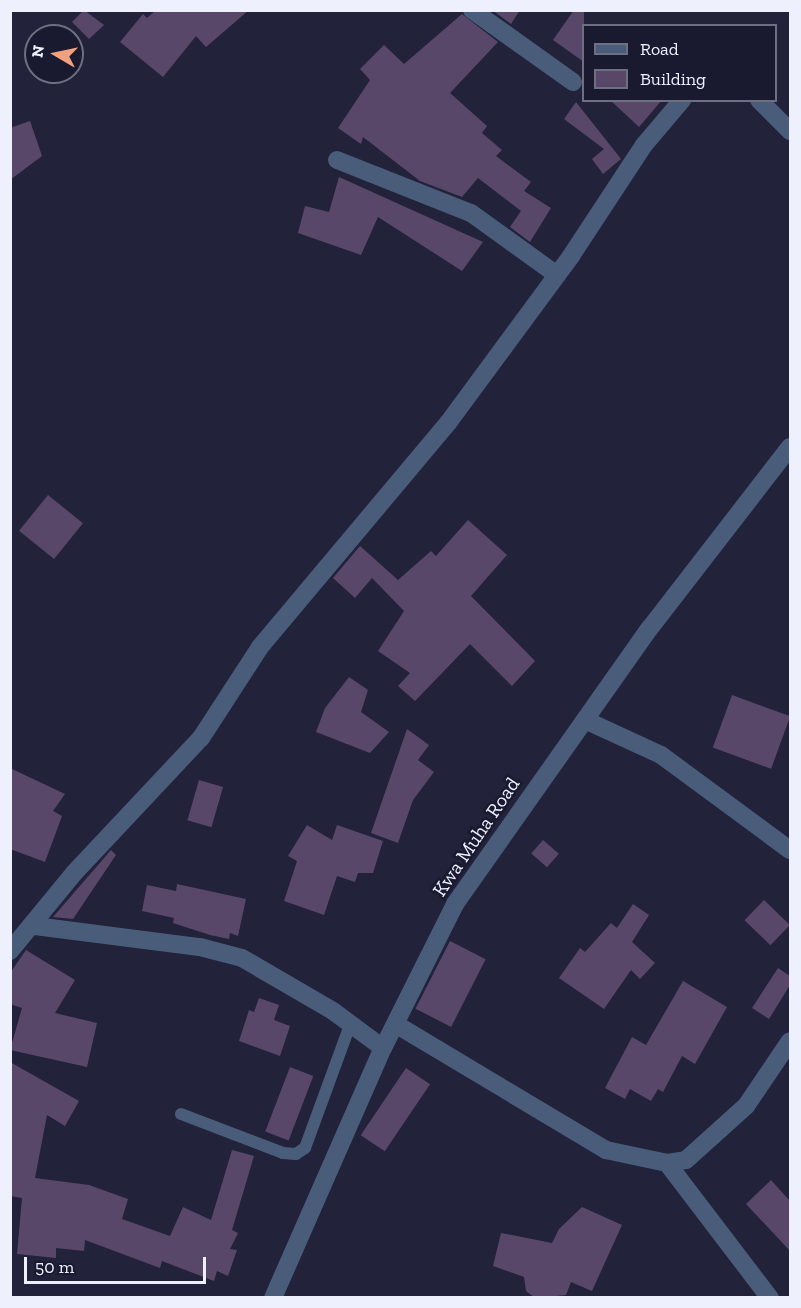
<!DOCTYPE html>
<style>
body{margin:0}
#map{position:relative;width:801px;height:1308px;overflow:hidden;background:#22223b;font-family:"Zilla Slab",serif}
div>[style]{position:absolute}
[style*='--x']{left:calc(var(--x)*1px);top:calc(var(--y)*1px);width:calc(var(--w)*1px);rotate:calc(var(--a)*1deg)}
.building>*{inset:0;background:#59476a;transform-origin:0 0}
.lane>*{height:12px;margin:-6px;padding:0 6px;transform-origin:6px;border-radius:6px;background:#495d7a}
.street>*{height:18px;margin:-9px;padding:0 9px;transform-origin:9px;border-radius:9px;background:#495d7a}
span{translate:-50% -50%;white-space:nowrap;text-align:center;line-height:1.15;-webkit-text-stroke:5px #191930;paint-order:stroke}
.street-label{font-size:20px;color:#eff0fe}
.frame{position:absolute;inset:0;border:12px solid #eff0fe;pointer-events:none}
.legend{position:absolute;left:582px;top:24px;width:195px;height:78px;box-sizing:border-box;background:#191930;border:2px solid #6f6f82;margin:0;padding:8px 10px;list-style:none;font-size:18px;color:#eff0fe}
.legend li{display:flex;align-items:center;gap:12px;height:30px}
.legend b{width:30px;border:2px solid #6f6f82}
.north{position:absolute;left:24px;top:24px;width:60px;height:60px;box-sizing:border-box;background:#191930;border:2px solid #6f6f82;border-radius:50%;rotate:279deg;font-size:16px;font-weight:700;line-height:24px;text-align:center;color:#eff0fe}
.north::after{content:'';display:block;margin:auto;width:21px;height:27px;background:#f1a17d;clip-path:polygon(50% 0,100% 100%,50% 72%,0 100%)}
.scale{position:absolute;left:24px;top:1257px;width:182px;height:27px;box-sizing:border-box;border:3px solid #eff0fe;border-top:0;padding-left:8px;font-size:18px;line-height:21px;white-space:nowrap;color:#eff0fe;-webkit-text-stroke:4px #191930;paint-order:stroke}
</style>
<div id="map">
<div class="building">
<div style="clip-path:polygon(84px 10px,104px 25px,89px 39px,72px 22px)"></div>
<div style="clip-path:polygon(156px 10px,249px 10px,206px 47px,196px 36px,163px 77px,120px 42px,143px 14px,147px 18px)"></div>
<div style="clip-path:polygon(492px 10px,520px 10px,511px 24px)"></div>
<div style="clip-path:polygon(574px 10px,584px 10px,584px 62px,553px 40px)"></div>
<div style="clip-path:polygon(462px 14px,498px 42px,450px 93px,487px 126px,482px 133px,502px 150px,496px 156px,531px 182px,524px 191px,551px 208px,530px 242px,510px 227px,521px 211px,478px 178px,462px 197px,420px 181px,363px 137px,361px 144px,338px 128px,370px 80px,360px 69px,384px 45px,404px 64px)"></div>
<div style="clip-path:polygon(610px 100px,662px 100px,639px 127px)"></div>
<div style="clip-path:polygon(576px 102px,621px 159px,603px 174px,592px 159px,604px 149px,564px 119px)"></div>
<div style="clip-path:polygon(30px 121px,42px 156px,10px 180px,10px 128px)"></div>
<div style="clip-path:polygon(339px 177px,483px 242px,462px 271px,378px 217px,361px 255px,298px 233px,305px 206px,329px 212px)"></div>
<div style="left:48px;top:495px;width:45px;height:46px;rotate:39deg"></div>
<div style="clip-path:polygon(468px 520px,507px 555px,471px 596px,535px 661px,512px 686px,470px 644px,415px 701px,398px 686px,410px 673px,378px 651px,404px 611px,372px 578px,355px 598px,333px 578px,360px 546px,398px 580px,431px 551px,436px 556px)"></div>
<div style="clip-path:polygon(349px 677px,368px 690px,361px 712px,389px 732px,370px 753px,316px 732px,325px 708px)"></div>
<div style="left:732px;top:695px;width:62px;height:56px;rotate:20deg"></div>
<div style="clip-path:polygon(407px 729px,429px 745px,418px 760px,434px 772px,413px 800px,398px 843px,371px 833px)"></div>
<div style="clip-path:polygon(10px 768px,65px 794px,53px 811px,62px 816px,45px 862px,10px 849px)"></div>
<div style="left:199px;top:780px;width:25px;height:42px;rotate:16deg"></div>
<div style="clip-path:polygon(307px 825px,332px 840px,337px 825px,383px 841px,373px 873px,358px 873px,355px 882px,337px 876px,324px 915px,284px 901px,297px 861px,288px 856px)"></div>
<div style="left:543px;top:840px;width:21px;height:18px;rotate:41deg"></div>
<div style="clip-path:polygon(111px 850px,116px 855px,73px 919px,53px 917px)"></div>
<div style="clip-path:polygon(177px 884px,246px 899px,238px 936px,230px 933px,229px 939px,210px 935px,173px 923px,174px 918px,142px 911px,147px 885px,176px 891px)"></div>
<div style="left:764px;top:900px;width:36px;height:28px;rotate:44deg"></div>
<div style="clip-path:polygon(633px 904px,649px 915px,632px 942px,655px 963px,640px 979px,631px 970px,604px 1009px,559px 978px,580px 948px,585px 952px,611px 923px,617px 928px)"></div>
<div style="left:450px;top:941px;width:40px;height:76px;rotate:27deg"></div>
<div style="clip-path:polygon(26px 950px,75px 980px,55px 1013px,97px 1023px,87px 1067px,10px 1050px,22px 1008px,10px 1004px,10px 973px)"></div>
<div style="clip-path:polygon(778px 968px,790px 976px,790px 985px,769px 1019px,752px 1008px)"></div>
<div style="clip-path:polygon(683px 981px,727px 1007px,695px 1064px,682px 1056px,663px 1092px,658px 1089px,651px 1101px,630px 1089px,625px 1099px,605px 1088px,632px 1037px,646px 1045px)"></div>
<div style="clip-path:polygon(259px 998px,279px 1005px,274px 1020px,290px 1026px,280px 1056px,239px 1041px,249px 1010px,254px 1012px)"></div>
<div style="clip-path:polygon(10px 1062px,79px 1101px,65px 1126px,47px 1115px,35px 1178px,89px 1185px,128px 1199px,122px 1219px,170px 1236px,183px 1207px,211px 1220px,232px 1150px,254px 1156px,232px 1230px,238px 1233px,230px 1249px,237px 1250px,228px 1276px,217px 1271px,214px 1281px,162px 1261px,160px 1268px,85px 1240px,84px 1251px,56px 1248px,56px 1258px,17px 1254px,22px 1198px,10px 1196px)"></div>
<div style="left:290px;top:1067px;width:25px;height:69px;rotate:21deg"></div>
<div style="left:406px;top:1068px;width:29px;height:81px;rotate:34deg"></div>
<div style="clip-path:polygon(771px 1180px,790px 1201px,790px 1251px,746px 1204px)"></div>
<div style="clip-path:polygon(582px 1207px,622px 1225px,592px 1291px,571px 1282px,566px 1295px,535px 1298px,526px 1291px,524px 1277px,493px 1266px,501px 1233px,552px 1243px,559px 1229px)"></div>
</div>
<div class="lane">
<div style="--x:181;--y:1114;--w:109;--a:20.9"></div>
<div style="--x:283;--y:1153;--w:13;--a:4"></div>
<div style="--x:296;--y:1154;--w:11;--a:-34"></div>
<div style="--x:305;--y:1148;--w:131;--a:-69.9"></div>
</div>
<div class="street">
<div style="--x:472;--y:10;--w:124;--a:35.5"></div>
<div style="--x:759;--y:100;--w:44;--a:45"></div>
<div style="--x:337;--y:160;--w:144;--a:21.6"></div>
<div style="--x:471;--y:213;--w:106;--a:35.8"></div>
<div style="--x:585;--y:720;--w:84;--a:24.7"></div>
<div style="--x:661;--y:755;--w:160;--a:36.4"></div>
<div style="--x:35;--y:926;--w:166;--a:7.3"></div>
<div style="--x:200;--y:947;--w:43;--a:14.7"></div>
<div style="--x:242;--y:958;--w:105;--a:30.2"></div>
<div style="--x:333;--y:1011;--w:62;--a:36.5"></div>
<div style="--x:10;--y:951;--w:102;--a:-50.6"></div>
<div style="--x:75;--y:872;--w:184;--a:-46.8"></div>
<div style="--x:201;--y:738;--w:108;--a:-57"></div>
<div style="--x:260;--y:647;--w:292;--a:-50"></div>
<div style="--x:448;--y:423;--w:207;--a:-53.6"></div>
<div style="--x:571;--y:256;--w:133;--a:-56.7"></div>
<div style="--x:644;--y:145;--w:59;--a:-49.8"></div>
<div style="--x:397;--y:1025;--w:244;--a:30.9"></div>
<div style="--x:606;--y:1150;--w:62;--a:12"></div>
<div style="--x:667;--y:1163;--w:19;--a:-9"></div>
<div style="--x:686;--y:1160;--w:81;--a:-42"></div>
<div style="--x:746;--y:1106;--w:78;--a:-55.9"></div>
<div style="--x:667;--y:1163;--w:170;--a:52.7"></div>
<div style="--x:273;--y:1298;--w:273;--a:-66.3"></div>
<div style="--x:383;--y:1048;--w:161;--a:-63.4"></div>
<div style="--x:455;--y:904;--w:338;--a:-54.8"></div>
<div style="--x:650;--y:628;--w:229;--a:-52.3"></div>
</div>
<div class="street-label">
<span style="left:476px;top:837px;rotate:-56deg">Kwa Muha Road</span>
</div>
<div class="frame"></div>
<ul class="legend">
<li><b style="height:8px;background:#495d7a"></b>Road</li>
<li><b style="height:16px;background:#59476a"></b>Building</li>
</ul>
<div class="north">N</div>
<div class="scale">50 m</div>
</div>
